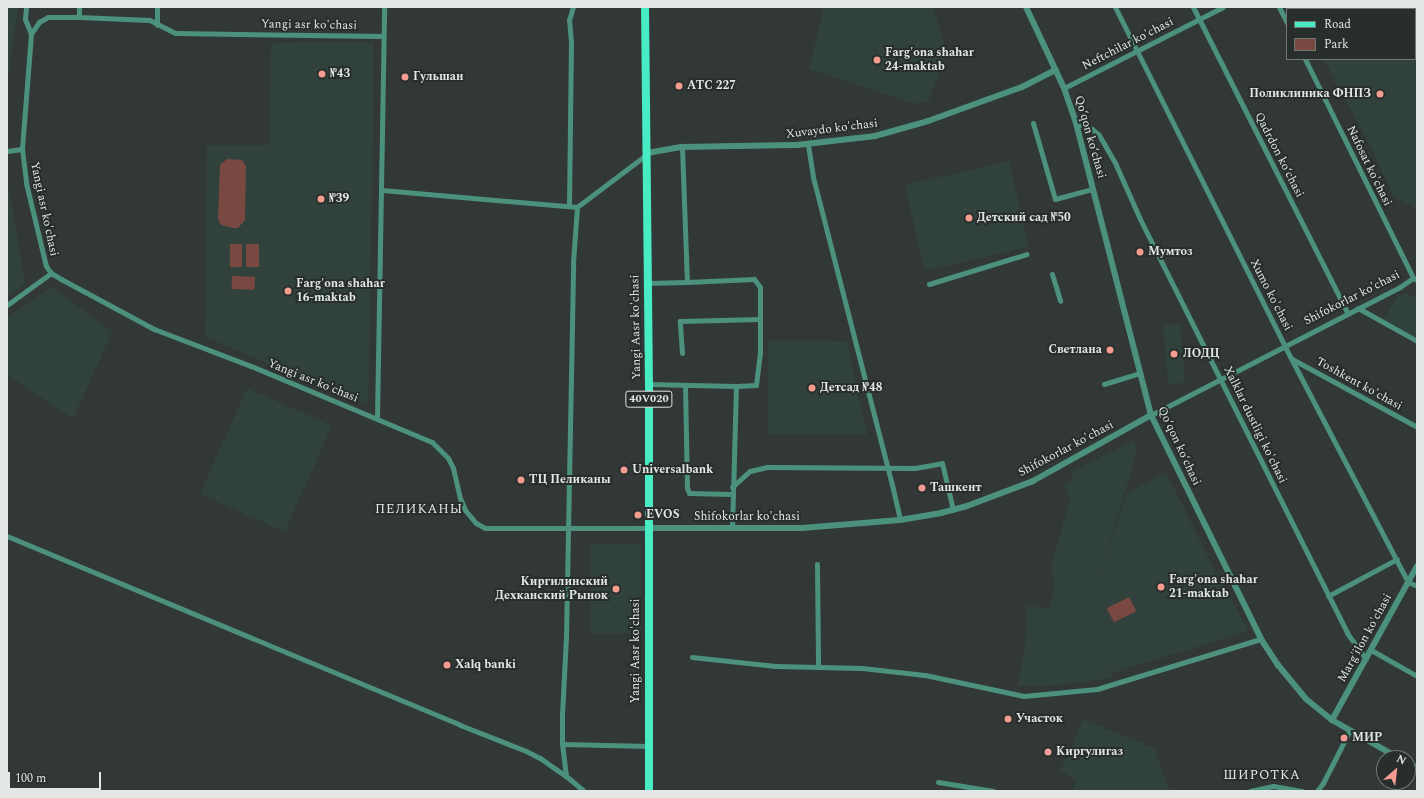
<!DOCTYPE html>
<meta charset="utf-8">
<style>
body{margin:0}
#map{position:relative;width:1424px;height:798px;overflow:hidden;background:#313836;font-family:Spectral,serif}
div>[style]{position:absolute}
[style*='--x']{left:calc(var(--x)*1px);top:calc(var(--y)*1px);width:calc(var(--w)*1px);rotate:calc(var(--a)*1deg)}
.built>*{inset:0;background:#31413c;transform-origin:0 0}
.green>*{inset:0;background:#794841;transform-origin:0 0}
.minor>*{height:5px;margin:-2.5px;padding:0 2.5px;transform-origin:2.5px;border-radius:2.5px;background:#4c917e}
.tertiary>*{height:6px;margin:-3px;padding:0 3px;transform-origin:3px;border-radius:3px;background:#4c917e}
.primary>*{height:8px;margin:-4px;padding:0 4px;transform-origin:4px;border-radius:4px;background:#47ebc4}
.dots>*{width:11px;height:11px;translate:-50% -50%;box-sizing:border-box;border:2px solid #272e2c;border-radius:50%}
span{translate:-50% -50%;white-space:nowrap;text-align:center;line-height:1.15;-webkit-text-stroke:4px #272e2c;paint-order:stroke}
.shield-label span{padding:1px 3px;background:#272e2c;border:1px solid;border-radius:3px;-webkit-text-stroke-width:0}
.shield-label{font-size:11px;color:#e2e7e5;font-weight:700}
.street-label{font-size:12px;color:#e2e7e5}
.poi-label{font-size:12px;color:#e2e7e5;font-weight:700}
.left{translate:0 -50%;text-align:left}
.right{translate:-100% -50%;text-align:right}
.neighbourhood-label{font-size:13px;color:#e2e7e5;letter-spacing:1px}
.frame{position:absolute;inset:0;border:8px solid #e2e7e5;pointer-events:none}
.legend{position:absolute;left:1286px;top:8px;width:130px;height:52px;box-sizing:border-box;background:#272e2c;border:1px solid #727876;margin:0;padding:5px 7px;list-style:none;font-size:12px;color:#e2e7e5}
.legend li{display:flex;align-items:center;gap:8px;height:20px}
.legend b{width:20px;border:1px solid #727876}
.north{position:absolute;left:1376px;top:750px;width:40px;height:40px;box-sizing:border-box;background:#272e2c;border:1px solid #727876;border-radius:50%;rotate:28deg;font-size:11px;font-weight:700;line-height:16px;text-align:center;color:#e2e7e5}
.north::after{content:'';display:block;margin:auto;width:14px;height:18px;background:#f59c91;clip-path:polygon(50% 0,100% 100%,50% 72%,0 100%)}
.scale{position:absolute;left:8px;top:772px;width:93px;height:18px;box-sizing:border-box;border:2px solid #e2e7e5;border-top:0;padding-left:5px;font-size:12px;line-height:14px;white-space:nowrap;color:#e2e7e5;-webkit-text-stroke:3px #272e2c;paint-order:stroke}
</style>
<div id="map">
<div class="built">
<div style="clip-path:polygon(7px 7px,18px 7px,7px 86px)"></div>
<div style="clip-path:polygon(824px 7px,933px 7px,947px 51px,929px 100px,915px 104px,809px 69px)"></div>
<div style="clip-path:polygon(1297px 7px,1417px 7px,1417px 209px,1394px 197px,1369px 144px,1324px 59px,1415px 59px,1415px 9px,1298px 9px)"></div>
<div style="clip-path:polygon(373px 42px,373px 140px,368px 405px,205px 337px,207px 145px,270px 145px,271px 43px)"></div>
<div style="left:1009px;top:161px;width:88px;height:107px;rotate:77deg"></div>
<div style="clip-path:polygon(7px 177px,25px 284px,7px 297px)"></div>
<div style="clip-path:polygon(52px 287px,112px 332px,73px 419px,7px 375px,7px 317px)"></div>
<div style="clip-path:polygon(1405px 292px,1417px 299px,1417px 339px,1383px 320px,1399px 294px,1403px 295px)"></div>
<div style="left:1180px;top:324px;width:59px;height:17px;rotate:85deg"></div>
<div style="clip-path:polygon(768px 340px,847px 341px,867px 435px,768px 434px)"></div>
<div style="left:247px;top:388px;width:93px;height:116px;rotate:24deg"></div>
<div style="clip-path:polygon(1134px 441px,1136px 455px,1098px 583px,1126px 494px,1166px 472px,1214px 569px,1249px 631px,1112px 673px,1105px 651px,1113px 678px,1059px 685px,1018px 686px,1025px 647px,1026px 606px,1049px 608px,1055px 587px,1051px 567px,1070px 499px,1064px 485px,1074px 480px,1070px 472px)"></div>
<div style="left:641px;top:544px;width:89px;height:50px;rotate:90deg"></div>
<div style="clip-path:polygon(1083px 719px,1154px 748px,1170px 791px,1072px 791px,1077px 780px,1060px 771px)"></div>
</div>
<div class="green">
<div style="clip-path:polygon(227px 159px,242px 160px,246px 166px,245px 220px,238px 228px,233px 228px,221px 225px,218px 219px,220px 165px)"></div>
<div style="left:230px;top:244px;width:12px;height:23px"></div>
<div style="left:246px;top:244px;width:13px;height:23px"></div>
<div style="left:232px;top:276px;width:23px;height:13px;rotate:2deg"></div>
<div style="left:1129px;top:597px;width:16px;height:25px;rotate:63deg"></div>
</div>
<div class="minor">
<div style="--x:26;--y:7;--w:12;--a:95"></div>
<div style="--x:25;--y:19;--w:16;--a:68"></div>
<div style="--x:1115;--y:7;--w:378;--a:63.4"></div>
<div style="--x:1284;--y:345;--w:267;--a:62.4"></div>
<div style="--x:1408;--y:582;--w:10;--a:24"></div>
<div style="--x:1193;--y:7;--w:342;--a:63.2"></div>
<div style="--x:1279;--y:7;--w:18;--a:63"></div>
<div style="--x:79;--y:17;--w:10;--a:-90"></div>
<div style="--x:157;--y:25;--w:18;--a:-90"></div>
<div style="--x:383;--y:36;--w:208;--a:-179.2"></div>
<div style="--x:175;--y:33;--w:29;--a:-153"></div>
<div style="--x:149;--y:20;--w:70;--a:-177.5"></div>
<div style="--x:79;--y:17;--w:31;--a:180"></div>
<div style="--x:48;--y:17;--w:10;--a:151"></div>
<div style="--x:39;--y:22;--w:14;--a:124"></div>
<div style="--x:31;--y:34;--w:115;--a:94.5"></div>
<div style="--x:22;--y:149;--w:34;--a:83"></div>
<div style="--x:26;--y:183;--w:85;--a:76.5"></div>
<div style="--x:46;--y:266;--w:9;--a:54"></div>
<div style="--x:51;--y:273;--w:12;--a:31"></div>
<div style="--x:61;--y:279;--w:106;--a:28.3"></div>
<div style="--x:154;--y:329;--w:104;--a:20.9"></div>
<div style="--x:251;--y:366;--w:196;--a:22.8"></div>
<div style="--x:432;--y:442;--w:23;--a:45"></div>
<div style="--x:448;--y:458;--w:11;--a:63"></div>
<div style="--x:453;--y:468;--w:31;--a:77"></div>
<div style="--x:460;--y:498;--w:13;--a:67"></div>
<div style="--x:465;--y:510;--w:17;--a:50"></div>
<div style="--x:476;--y:523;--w:10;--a:29"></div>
<div style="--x:485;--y:528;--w:163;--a:0"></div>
<div style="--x:1305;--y:59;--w:244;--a:63.7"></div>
<div style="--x:1413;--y:278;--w:4;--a:27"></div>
<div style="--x:1064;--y:88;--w:178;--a:-27"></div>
<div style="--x:1033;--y:123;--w:79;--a:73.9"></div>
<div style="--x:1055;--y:199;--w:39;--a:-15"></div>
<div style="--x:1076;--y:123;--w:17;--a:21"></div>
<div style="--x:1092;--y:129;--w:9;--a:41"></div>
<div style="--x:1099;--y:135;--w:34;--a:60"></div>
<div style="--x:1116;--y:165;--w:59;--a:66"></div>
<div style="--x:1140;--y:219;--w:463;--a:63.4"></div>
<div style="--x:1347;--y:633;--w:32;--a:54"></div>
<div style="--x:808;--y:145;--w:36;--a:81"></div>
<div style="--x:814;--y:181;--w:318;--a:75.6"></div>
<div style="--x:893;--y:489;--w:32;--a:77"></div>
<div style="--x:682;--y:147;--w:135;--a:87.9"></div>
<div style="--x:687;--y:282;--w:67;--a:-2.6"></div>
<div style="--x:754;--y:279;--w:10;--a:53"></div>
<div style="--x:760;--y:287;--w:65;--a:90"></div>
<div style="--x:760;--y:352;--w:33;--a:97"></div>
<div style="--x:756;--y:385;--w:20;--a:177"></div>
<div style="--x:736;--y:386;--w:142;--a:91.6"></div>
<div style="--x:7;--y:151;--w:15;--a:-8"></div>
<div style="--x:382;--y:190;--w:196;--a:5"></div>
<div style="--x:577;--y:207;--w:88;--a:-37.1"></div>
<div style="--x:569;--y:206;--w:164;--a:-89.3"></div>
<div style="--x:571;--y:42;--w:22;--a:-95"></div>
<div style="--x:569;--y:20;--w:14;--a:-73"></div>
<div style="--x:1052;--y:274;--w:28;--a:73"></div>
<div style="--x:647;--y:283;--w:40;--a:-1.4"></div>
<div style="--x:929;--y:284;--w:102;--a:-17"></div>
<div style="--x:7;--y:305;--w:54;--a:-36"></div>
<div style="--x:1358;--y:308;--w:68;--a:29.2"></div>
<div style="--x:682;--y:353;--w:32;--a:-94"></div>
<div style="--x:680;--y:321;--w:80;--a:-1.4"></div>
<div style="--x:1292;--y:359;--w:142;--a:28.5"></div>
<div style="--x:649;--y:384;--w:87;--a:1.3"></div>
<div style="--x:1104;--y:384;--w:38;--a:-17"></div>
<div style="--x:685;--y:385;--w:103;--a:88.9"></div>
<div style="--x:687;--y:488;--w:5;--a:68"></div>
<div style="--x:689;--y:493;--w:42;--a:1.4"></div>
<div style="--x:1151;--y:415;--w:280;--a:-27.2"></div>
<div style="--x:1400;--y:287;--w:16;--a:-35"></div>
<div style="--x:377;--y:418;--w:411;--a:-89"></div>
<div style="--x:732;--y:487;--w:24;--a:-42"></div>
<div style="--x:750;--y:471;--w:17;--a:-13"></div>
<div style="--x:767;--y:467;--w:148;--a:0.4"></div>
<div style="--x:915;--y:468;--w:27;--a:-10"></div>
<div style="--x:942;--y:463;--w:48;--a:76.8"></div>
<div style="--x:7;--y:536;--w:491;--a:22.6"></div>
<div style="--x:460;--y:725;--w:71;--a:21.5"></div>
<div style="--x:526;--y:751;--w:16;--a:27"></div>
<div style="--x:540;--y:758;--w:32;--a:35"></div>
<div style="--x:566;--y:776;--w:23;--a:40"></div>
<div style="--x:817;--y:564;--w:103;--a:89.4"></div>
<div style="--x:1328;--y:596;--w:78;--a:-28.2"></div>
<div style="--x:1371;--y:650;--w:53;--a:29.5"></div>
<div style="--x:692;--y:657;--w:84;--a:6.1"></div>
<div style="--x:776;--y:666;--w:86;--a:1.3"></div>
<div style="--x:862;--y:668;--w:63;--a:6.3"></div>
<div style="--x:925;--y:675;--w:101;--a:12"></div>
<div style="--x:1024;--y:696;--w:73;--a:-5.5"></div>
<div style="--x:1097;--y:689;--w:171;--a:-17"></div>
<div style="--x:562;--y:744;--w:87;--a:1.3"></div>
<div style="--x:566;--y:776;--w:32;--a:-97"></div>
<div style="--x:562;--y:744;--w:29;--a:-90"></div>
<div style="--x:562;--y:715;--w:78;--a:-87.1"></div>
<div style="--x:566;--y:637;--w:375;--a:-88.9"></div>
<div style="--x:573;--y:262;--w:55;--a:-85.8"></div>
<div style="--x:938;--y:782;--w:56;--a:9.3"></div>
<div style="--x:1250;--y:791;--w:24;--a:-12"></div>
<div style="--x:1273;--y:786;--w:29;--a:10"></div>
<div style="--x:1317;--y:791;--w:10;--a:-53"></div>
<div style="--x:1323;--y:783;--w:59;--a:-63"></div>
</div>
<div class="tertiary">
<div style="--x:1026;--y:7;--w:89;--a:64.9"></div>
<div style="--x:1064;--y:88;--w:37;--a:71"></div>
<div style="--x:1076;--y:123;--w:301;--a:75.6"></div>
<div style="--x:1151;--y:415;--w:250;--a:63.8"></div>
<div style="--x:1261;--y:639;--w:31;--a:57"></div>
<div style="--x:1278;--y:665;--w:44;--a:50.5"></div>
<div style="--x:1306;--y:699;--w:33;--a:39"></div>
<div style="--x:1332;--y:720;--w:77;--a:29.6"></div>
<div style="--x:647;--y:153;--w:36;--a:-10"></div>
<div style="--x:682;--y:147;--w:115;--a:-1"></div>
<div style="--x:797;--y:145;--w:79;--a:-6.6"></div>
<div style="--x:875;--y:136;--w:55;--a:-15.8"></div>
<div style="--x:928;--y:121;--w:100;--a:-19.9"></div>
<div style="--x:1022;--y:87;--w:38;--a:-27"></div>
<div style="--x:648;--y:528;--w:154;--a:0"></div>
<div style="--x:802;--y:528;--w:98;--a:-4.7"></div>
<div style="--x:900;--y:520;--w:42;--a:-9.7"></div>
<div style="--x:941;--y:513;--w:27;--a:-15"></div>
<div style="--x:967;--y:506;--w:71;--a:-20.7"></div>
<div style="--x:1033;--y:481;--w:135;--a:-29.2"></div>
<div style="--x:1332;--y:720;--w:176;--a:-61.1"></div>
<div style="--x:1408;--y:763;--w:10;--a:29"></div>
</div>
<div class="primary">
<div style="--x:645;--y:7;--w:377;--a:89.4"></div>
<div style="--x:649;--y:384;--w:407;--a:90"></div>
</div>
<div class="dots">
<div style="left:877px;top:60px;background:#f59c91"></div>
<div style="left:322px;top:74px;background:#f59c91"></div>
<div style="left:405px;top:77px;background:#f59c91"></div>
<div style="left:679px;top:86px;background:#f59c91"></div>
<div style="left:1380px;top:94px;background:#f59c91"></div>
<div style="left:321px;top:199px;background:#f59c91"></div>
<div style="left:969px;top:218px;background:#f59c91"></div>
<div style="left:1140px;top:252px;background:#f59c91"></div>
<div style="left:288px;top:291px;background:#f59c91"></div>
<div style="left:1110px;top:350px;background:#f59c91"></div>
<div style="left:1174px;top:354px;background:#f59c91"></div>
<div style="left:812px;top:388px;background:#f59c91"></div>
<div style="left:624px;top:470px;background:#f59c91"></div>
<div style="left:521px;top:480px;background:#f59c91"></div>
<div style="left:922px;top:488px;background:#f59c91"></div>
<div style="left:638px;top:515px;background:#f59c91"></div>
<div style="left:1161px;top:587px;background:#f59c91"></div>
<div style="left:616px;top:589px;background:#f59c91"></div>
<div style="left:447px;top:665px;background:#f59c91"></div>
<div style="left:1008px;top:719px;background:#f59c91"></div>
<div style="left:1344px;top:738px;background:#f59c91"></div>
<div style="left:1048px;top:752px;background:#f59c91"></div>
</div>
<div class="shield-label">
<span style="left:649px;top:399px">40V020</span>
</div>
<div class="street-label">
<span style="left:309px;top:25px;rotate:1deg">Yangi asr ko'chasi</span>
<span style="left:1128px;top:44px;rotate:-27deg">Neftchilar ko'chasi</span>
<span style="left:832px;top:129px;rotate:-7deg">Xuvaydo ko'chasi</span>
<span style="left:1090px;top:137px;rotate:74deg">Qoʻqon koʻchasi</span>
<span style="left:1279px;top:155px;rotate:63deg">Qadrdon koʻchasi</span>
<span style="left:1369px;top:166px;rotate:64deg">Nafosat ko'chasi</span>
<span style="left:44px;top:209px;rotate:78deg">Yangi asr ko'chasi</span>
<span style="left:1271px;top:295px;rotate:63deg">Xumo ko'chasi</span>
<span style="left:1352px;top:298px;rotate:-27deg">Shifokorlar ko'chasi</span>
<span style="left:636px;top:327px;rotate:-91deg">Yangi Aasr ko'chasi</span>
<span style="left:313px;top:381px;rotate:22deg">Yangi asr ko'chasi</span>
<span style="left:1359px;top:384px;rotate:29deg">Toshkent ko'chasi</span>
<span style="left:1255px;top:425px;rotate:64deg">Xalklar dustligi ko'chasi</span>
<span style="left:1179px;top:446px;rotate:65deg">Qoʻqon koʻchasi</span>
<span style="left:1066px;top:449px;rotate:-28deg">Shifokorlar ko'chasi</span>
<span style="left:747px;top:517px">Shifokorlar ko'chasi</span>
<span style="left:1365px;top:638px;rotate:-61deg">Marg'ilon ko'chasi</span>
<span style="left:636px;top:651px;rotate:-90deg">Yangi Aasr ko'chasi</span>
</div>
<div class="poi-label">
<span class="left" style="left:885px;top:60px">Farg'ona shahar<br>24-maktab</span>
<span class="left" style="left:330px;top:74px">№43</span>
<span class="left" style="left:413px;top:77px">Гульшан</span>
<span class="left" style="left:687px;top:86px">АТС 227</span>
<span class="right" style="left:1371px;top:94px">Поликлиника ФНПЗ</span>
<span class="left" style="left:329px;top:199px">№39</span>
<span class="left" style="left:977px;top:218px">Детский сад №50</span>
<span class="left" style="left:1148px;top:252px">Mумтоз</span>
<span class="left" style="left:296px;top:291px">Farg'ona shahar<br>16-maktab</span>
<span class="right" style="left:1102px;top:350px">Светлана</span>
<span class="left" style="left:1183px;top:354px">ЛОДЦ</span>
<span class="left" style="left:820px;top:388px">Детсад №48</span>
<span class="left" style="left:632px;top:470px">Universalbank</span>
<span class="left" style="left:529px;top:480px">ТЦ Пеликаны</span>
<span class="left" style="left:930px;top:488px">Ташкент</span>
<span class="left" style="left:646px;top:515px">EVOS</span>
<span class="left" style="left:1169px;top:587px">Farg'ona shahar<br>21-maktab</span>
<span class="right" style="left:608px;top:589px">Киргилинский<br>Дехканский Рынок</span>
<span class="left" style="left:455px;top:665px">Xalq banki</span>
<span class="left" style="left:1016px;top:719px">Участок</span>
<span class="left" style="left:1352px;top:738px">МИР</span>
<span class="left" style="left:1056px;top:752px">Киргулигаз</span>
</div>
<div class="neighbourhood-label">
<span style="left:419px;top:509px">ПЕЛИКАНЫ</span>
<span style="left:1262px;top:775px">ШИРОТКА</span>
</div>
<div class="frame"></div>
<ul class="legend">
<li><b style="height:5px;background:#47ebc4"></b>Road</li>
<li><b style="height:11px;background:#794841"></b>Park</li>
</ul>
<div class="north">N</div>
<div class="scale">100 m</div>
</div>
